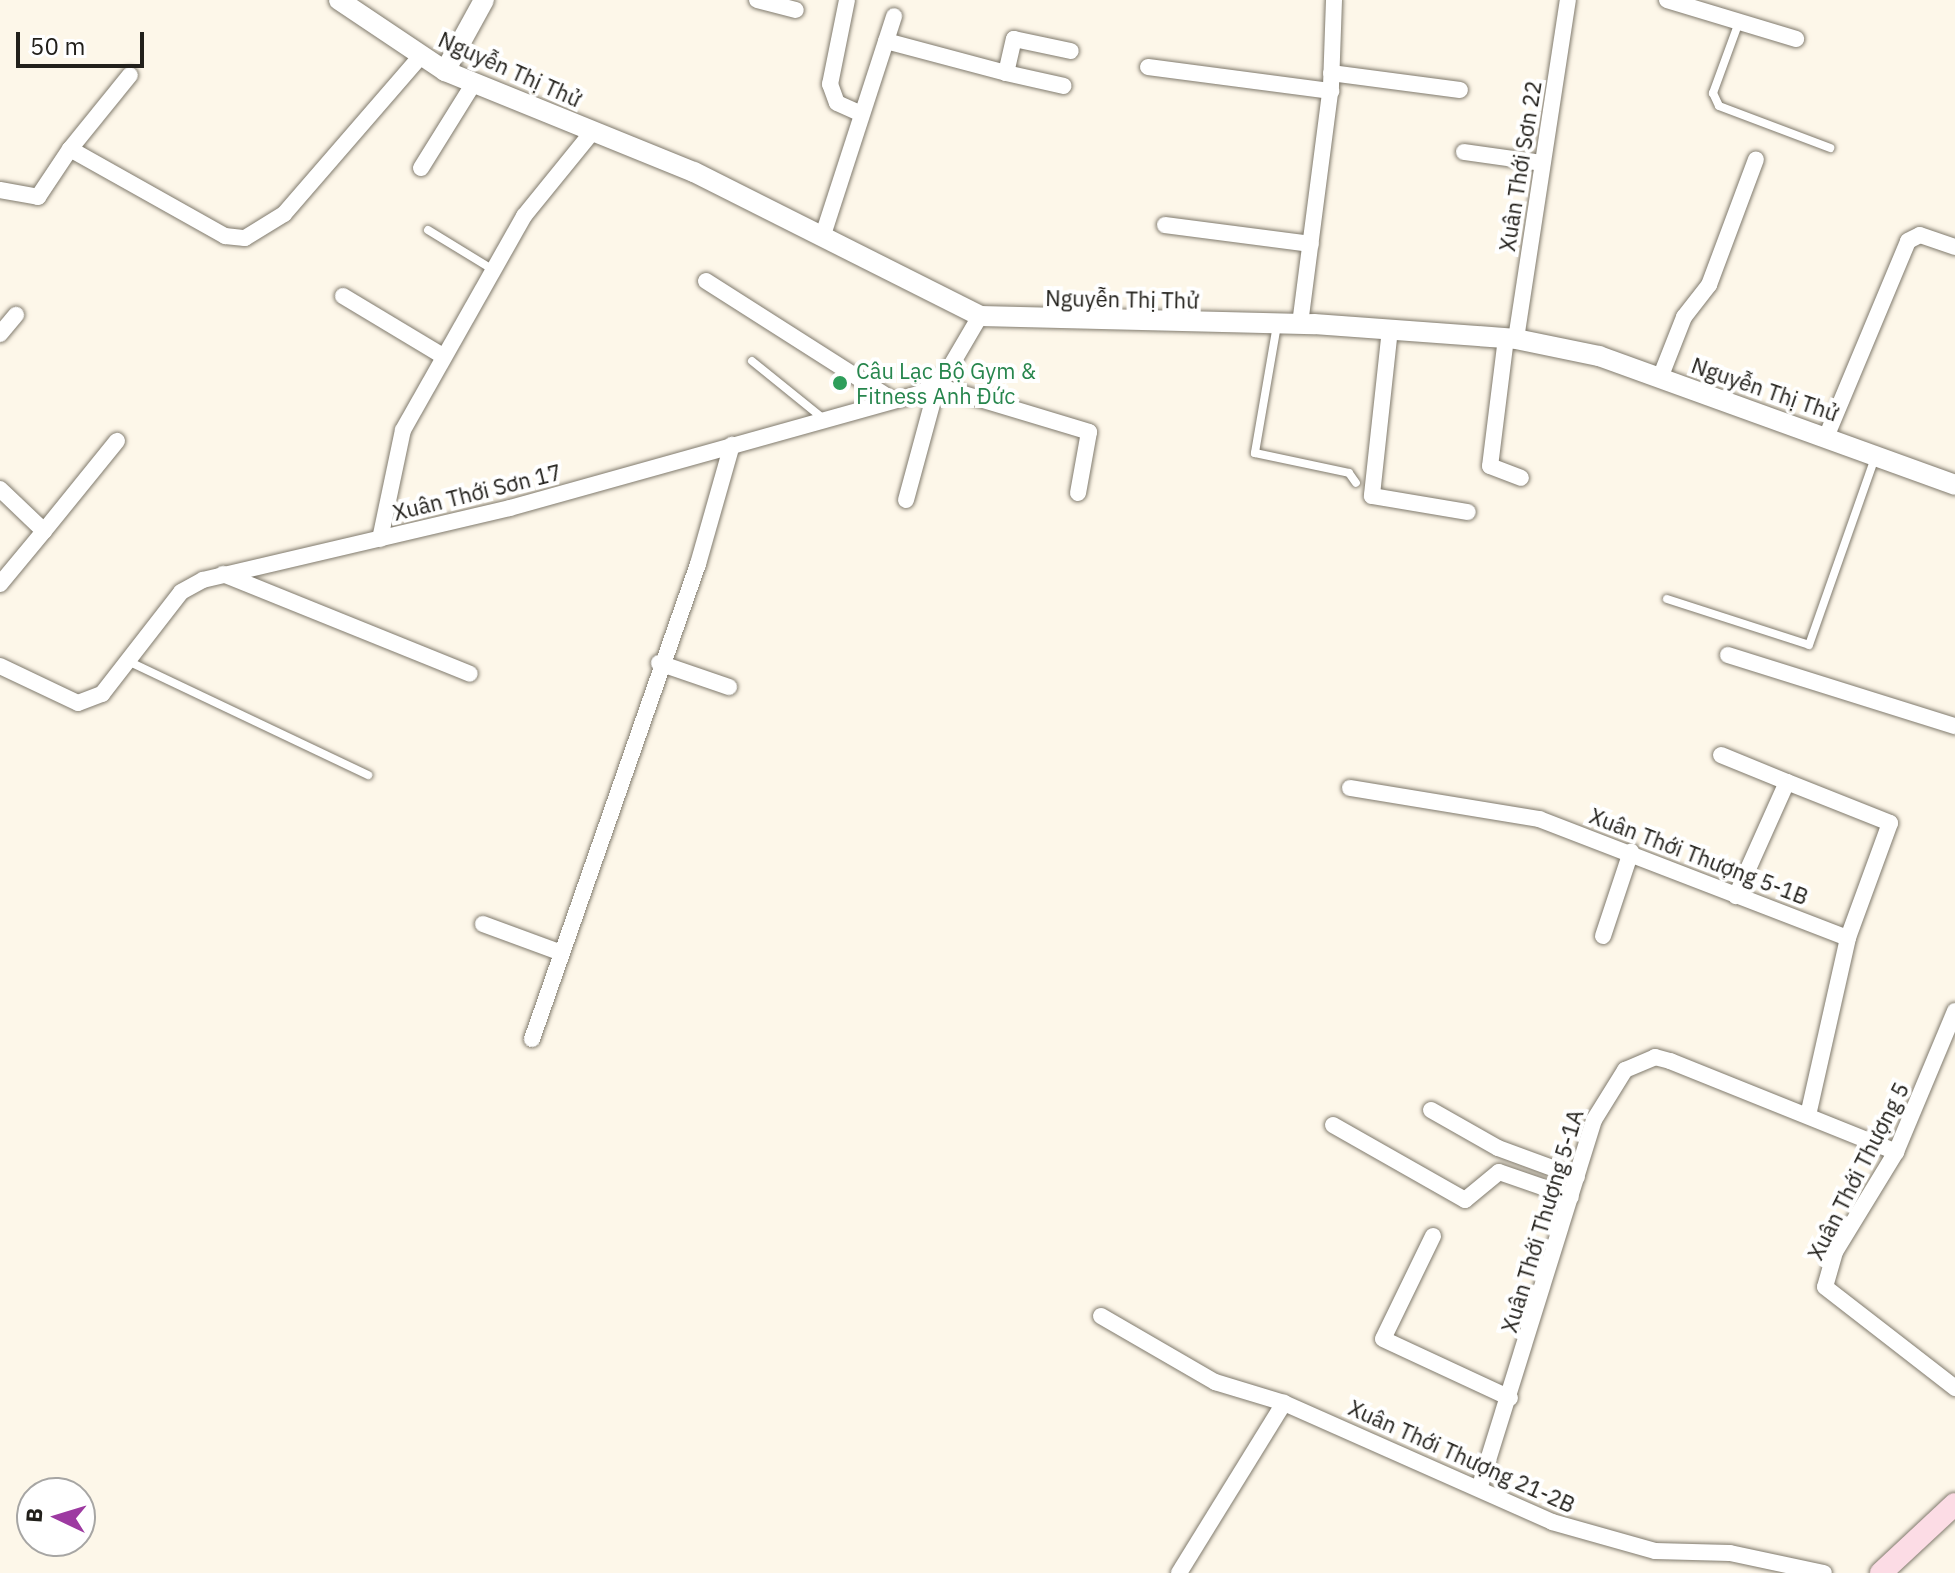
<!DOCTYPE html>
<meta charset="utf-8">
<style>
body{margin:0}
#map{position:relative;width:1955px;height:1573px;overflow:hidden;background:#fdf7e9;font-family:"IBM Plex Sans",sans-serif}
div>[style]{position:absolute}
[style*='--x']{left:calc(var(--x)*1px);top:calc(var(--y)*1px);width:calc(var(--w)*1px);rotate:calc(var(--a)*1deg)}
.roads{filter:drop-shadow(0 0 2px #807a6d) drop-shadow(0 0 2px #807a6d)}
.service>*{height:8px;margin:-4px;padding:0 4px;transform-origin:4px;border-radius:4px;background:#fff}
.minor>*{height:16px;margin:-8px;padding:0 8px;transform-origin:8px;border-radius:8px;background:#fff}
.tertiary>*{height:20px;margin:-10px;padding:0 10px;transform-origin:10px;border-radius:10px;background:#fff}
.secondary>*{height:22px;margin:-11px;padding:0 11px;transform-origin:11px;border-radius:11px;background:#fcdce5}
.dots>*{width:22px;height:22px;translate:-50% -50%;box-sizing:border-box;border:4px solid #fff;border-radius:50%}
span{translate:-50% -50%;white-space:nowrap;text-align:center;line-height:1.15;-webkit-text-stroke:8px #fff;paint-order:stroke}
.street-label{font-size:22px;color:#22201b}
.leisure-label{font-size:22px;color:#27864d}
.left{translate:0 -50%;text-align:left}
.north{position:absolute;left:16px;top:1477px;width:80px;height:80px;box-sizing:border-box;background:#fff;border:2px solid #a7a6a4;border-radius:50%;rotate:274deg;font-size:22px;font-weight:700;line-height:32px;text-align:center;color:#22201b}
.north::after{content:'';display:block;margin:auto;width:28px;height:36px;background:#9d3aa1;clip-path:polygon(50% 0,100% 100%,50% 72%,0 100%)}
.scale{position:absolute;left:16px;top:32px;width:128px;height:36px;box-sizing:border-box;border:4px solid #22201b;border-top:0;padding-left:10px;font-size:24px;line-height:28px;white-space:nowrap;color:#22201b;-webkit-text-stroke:6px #fff;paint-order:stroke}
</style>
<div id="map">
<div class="roads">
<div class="service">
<div style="--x:1739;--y:22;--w:76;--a:110.1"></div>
<div style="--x:1713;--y:93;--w:14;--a:65"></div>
<div style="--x:1719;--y:106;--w:119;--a:20.7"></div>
<div style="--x:428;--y:230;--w:75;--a:31.4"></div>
<div style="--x:1277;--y:325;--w:130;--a:99.8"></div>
<div style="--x:1255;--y:453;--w:96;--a:12"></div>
<div style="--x:1349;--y:473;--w:12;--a:55"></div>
<div style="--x:752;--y:361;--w:92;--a:38.9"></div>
<div style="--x:1667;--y:599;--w:149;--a:17.9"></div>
<div style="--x:1809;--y:645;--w:198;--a:-70.6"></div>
<div style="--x:128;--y:661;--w:266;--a:25.4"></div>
</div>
<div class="minor">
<div style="--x:757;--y:0;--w:40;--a:14.4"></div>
<div style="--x:847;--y:0;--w:86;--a:101.4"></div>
<div style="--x:830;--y:84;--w:20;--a:70"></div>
<div style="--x:837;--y:103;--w:27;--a:24"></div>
<div style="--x:1667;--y:0;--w:135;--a:16.8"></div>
<div style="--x:886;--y:41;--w:124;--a:14.9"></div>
<div style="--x:1006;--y:73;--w:35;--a:-77"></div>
<div style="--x:1014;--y:39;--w:58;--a:11.9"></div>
<div style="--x:1148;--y:67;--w:185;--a:7.5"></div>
<div style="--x:1006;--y:73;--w:59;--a:12.6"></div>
<div style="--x:1331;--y:73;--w:130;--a:7.5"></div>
<div style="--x:70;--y:149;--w:95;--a:-51"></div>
<div style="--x:1464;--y:152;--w:79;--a:8"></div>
<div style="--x:421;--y:168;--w:100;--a:-58.1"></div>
<div style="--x:0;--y:190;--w:39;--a:10"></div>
<div style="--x:38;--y:197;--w:58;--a:-56.3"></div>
<div style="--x:70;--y:149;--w:178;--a:29.3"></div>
<div style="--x:225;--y:236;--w:20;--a:6"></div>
<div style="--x:245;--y:238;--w:46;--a:-31.6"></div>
<div style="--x:284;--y:214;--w:209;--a:-49.1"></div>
<div style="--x:1165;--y:225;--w:147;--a:7.4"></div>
<div style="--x:823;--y:235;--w:230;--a:-72"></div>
<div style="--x:706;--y:281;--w:222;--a:32.5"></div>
<div style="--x:343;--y:296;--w:117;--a:31"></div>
<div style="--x:1300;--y:324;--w:240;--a:-82.6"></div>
<div style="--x:1331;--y:86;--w:86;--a:-88"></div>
<div style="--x:1390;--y:329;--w:168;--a:96.2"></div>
<div style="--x:1372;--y:496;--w:97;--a:9.5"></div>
<div style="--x:0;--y:334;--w:25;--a:-50"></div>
<div style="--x:1506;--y:338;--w:129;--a:97.1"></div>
<div style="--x:1490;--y:466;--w:33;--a:21"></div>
<div style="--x:1516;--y:339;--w:343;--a:-81.3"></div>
<div style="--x:1660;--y:378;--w:66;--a:-68.5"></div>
<div style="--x:1684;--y:317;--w:41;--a:-52"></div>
<div style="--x:1709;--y:285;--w:134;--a:-69.5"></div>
<div style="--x:1827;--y:435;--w:210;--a:-67.3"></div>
<div style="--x:1908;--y:241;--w:13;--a:-27"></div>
<div style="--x:1920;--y:235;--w:37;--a:19"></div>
<div style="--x:0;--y:489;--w:61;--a:43.7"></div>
<div style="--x:44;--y:531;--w:69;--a:129.7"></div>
<div style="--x:906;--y:500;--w:118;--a:-74.8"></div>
<div style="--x:937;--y:386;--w:159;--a:16.8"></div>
<div style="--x:1089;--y:432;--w:62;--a:100.2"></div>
<div style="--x:44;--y:531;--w:116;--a:-51"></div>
<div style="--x:380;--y:539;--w:111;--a:-78.1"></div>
<div style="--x:403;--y:430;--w:246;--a:-60.5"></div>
<div style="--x:524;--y:216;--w:109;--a:-50.9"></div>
<div style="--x:223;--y:574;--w:266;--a:22"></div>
<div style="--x:1728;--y:655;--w:238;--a:17.4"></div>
<div style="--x:659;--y:663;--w:74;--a:18.9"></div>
<div style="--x:0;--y:666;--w:86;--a:25.4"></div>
<div style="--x:78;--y:703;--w:26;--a:-21"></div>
<div style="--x:102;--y:694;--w:129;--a:-52.2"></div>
<div style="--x:181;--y:592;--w:25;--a:-29"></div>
<div style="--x:203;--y:580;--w:315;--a:-13.2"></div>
<div style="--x:510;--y:508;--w:427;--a:-15.6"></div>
<div style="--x:921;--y:393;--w:31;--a:-37"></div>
<div style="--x:946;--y:374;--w:67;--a:-59.6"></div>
<div style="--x:1721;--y:755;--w:71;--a:22.2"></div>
<div style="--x:1787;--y:782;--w:125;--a:114.1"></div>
<div style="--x:1787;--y:782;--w:111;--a:21.7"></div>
<div style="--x:1890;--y:823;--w:122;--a:110.1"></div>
<div style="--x:1350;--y:788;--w:192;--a:9.3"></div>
<div style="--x:1539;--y:819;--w:331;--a:21.1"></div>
<div style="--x:1848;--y:938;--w:182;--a:102.7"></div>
<div style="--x:483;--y:924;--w:81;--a:20.2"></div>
<div style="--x:1603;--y:936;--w:89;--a:-71.6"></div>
<div style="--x:1955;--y:1011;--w:153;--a:112.7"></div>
<div style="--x:1896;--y:1152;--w:117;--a:121.4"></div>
<div style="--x:1835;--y:1252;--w:36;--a:106"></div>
<div style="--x:1825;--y:1287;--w:165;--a:37.8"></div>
<div style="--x:532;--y:1039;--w:503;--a:-70.74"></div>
<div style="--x:698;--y:564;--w:124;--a:-74.1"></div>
<div style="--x:1431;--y:1110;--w:77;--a:29.6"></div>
<div style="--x:1498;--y:1148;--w:84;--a:20.2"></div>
<div style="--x:1333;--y:1125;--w:152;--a:29.6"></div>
<div style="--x:1465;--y:1200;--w:44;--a:-39.5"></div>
<div style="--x:1499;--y:1172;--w:76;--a:19.1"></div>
<div style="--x:1433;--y:1236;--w:114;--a:115.9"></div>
<div style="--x:1383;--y:1339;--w:140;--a:24.9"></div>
<div style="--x:1101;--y:1316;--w:132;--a:30.1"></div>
<div style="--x:1215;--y:1382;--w:72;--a:16.9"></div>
<div style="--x:1284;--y:1403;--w:293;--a:23.9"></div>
<div style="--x:1552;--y:1522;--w:107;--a:15.7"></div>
<div style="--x:1655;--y:1551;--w:75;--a:1.5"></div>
<div style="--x:1730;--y:1553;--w:96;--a:12"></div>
<div style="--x:1480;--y:1486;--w:383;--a:-72.7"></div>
<div style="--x:1594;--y:1120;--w:59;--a:-58.2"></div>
<div style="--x:1625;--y:1070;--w:33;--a:-23"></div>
<div style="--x:1655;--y:1057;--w:16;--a:15"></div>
<div style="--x:1670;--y:1061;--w:244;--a:21.9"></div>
<div style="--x:1179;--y:1573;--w:200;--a:-58.3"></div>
</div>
<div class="tertiary">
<div style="--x:339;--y:0;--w:128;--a:33.8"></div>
<div style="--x:445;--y:71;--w:269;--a:22.1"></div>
<div style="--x:694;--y:172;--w:320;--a:26.7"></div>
<div style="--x:980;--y:316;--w:334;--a:1.4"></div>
<div style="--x:1314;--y:324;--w:203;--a:4.2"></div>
<div style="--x:1516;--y:339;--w:85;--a:11.6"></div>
<div style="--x:1599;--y:356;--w:379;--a:19.9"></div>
<div style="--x:445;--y:71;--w:81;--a:-61.2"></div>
</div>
<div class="secondary">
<div style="--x:1881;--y:1573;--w:101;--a:-43"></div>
</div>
</div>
<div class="dots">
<div style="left:840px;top:383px;background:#2e9e5b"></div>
</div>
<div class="street-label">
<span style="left:510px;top:69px;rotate:24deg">Nguyễn Thị Thử</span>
<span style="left:1520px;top:166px;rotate:-81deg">Xuân Thới Sơn 22</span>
<span style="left:1122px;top:299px;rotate:1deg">Nguyễn Thị Thử</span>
<span style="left:1765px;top:389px;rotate:19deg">Nguyễn Thị Thử</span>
<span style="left:477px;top:492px;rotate:-14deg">Xuân Thới Sơn 17</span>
<span style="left:1699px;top:856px;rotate:21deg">Xuân Thới Thượng 5-1B</span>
<span style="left:1858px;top:1171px;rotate:-63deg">Xuân Thới Thượng 5</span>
<span style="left:1542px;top:1221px;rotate:-73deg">Xuân Thới Thượng 5-1A</span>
<span style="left:1462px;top:1456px;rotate:24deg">Xuân Thới Thượng 21-2B</span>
</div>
<div class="leisure-label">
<span class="left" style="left:856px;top:383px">Câu Lạc Bộ Gym &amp;<br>Fitness Anh Đức</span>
</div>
<div class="north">B</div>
<div class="scale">50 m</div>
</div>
